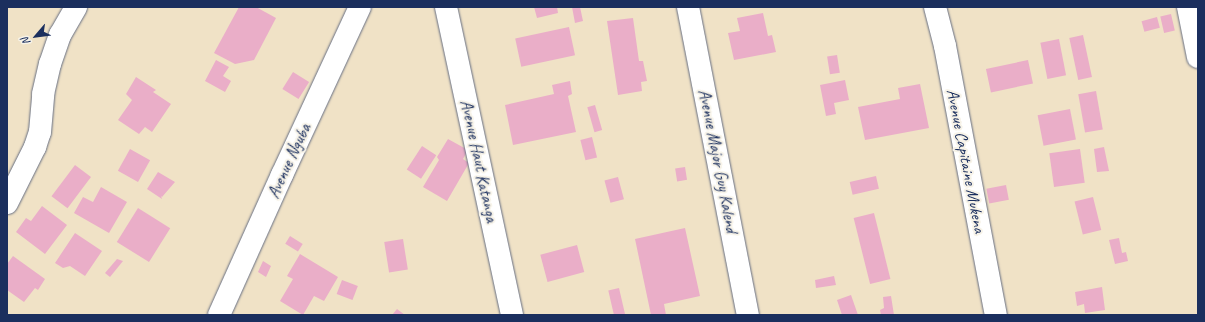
<!DOCTYPE html>
<style>
body{margin:0}
#map{position:relative;width:1205px;height:322px;overflow:hidden;background:#f0e2c6;font-family:Caveat,sans-serif}
div>[style]{position:absolute}
[style*='--x']{left:calc(var(--x)*1px);top:calc(var(--y)*1px);width:calc(var(--w)*1px);rotate:calc(var(--a)*1deg)}
.building>*{inset:0;background:#eaaec8;transform-origin:0 0}
.roads{filter:drop-shadow(0 0 1px #666e82) drop-shadow(0 0 1px #666e82)}
.minor>*{height:22px;margin:-11px;padding:0 11px;transform-origin:11px;border-radius:11px;background:#fff}
span{translate:-50% -50%;white-space:nowrap;text-align:center;line-height:1.15;-webkit-text-stroke:4px #f7f3e8;paint-order:stroke}
.street-label{font-size:17px;color:#1b2f5e}
.frame{position:absolute;inset:0;border:8px solid #1b2f5e;pointer-events:none}
.north{position:absolute;left:16px;top:16px;width:40px;height:40px;-webkit-text-stroke:3px #f7f3e8;paint-order:stroke;rotate:242deg;font-size:11px;font-weight:700;line-height:16px;text-align:center;color:#1b2f5e}
.north::after{content:'';display:block;margin:auto;width:14px;height:18px;background:#1b2f5e;clip-path:polygon(50% 0,100% 100%,50% 72%,0 100%)}
</style>
<div id="map">
<div class="building">
<div style="clip-path:polygon(239px 7px,256px 7px,276px 18px,254px 60px,235px 64px,214px 53px)"></div>
<div style="clip-path:polygon(534px 7px,557px 7px,558px 13px,537px 18px)"></div>
<div style="clip-path:polygon(572px 7px,580px 7px,583px 21px,575px 23px)"></div>
<div style="clip-path:polygon(763px 13px,768px 36px,772px 35px,776px 52px,734px 60px,728px 33px,740px 31px,737px 18px)"></div>
<div style="left:1171px;top:14px;width:17px;height:11px;rotate:77deg"></div>
<div style="left:1157px;top:17px;width:11px;height:16px;rotate:75deg"></div>
<div style="clip-path:polygon(633px 18px,639px 61px,643px 61px,647px 81px,641px 82px,642px 91px,618px 95px,607px 21px)"></div>
<div style="left:569px;top:27px;width:29px;height:55px;rotate:78deg"></div>
<div style="left:1083px;top:35px;width:43px;height:14px;rotate:78deg"></div>
<div style="left:1059px;top:39px;width:37px;height:19px;rotate:79deg"></div>
<div style="left:837px;top:55px;width:18px;height:10px;rotate:81deg"></div>
<div style="clip-path:polygon(216px 60px,229px 67px,223px 76px,231px 81px,225px 92px,205px 81px)"></div>
<div style="left:1028px;top:60px;width:24px;height:43px;rotate:78deg"></div>
<div style="left:293px;top:72px;width:19px;height:20px;rotate:32deg"></div>
<div style="clip-path:polygon(136px 77px,156px 90px,153px 92px,171px 104px,152px 132px,145px 127px,139px 134px,118px 120px,132px 100px,126px 94px)"></div>
<div style="clip-path:polygon(845px 80px,849px 100px,834px 103px,836px 114px,826px 116px,820px 85px)"></div>
<div style="clip-path:polygon(570px 81px,572px 94px,568px 96px,576px 132px,513px 145px,505px 105px,554px 94px,552px 85px)"></div>
<div style="clip-path:polygon(920px 84px,929px 128px,865px 140px,858px 107px,900px 99px,898px 88px)"></div>
<div style="left:1096px;top:91px;width:39px;height:18px;rotate:80deg"></div>
<div style="left:595px;top:105px;width:26px;height:8px;rotate:74deg"></div>
<div style="left:1070px;top:109px;width:31px;height:33px;rotate:79deg"></div>
<div style="left:592px;top:137px;width:21px;height:12px;rotate:76deg"></div>
<div style="clip-path:polygon(448px 139px,468px 150px,463px 159px,469px 163px,447px 201px,423px 187px,439px 160px,437px 157px)"></div>
<div style="left:422px;top:146px;width:17px;height:28px;rotate:33deg"></div>
<div style="clip-path:polygon(1104px 147px,1109px 171px,1097px 172px,1094px 149px)"></div>
<div style="left:130px;top:149px;width:23px;height:25px;rotate:29deg"></div>
<div style="left:1080px;top:149px;width:34px;height:31px;rotate:82deg"></div>
<div style="left:75px;top:165px;width:20px;height:39px;rotate:37deg"></div>
<div style="left:685px;top:167px;width:13px;height:10px;rotate:81deg"></div>
<div style="clip-path:polygon(158px 172px,175px 182px,162px 197px,161px 196px,162px 199px,147px 189px)"></div>
<div style="left:876px;top:176px;width:13px;height:27px;rotate:77deg"></div>
<div style="left:618px;top:177px;width:23px;height:14px;rotate:75deg"></div>
<div style="left:1006px;top:185px;width:15px;height:20px;rotate:79deg"></div>
<div style="clip-path:polygon(101px 187px,127px 202px,109px 233px,74px 213px,83px 197px,93px 202px)"></div>
<div style="left:1093px;top:197px;width:34px;height:19px;rotate:76deg"></div>
<div style="clip-path:polygon(42px 206px,67px 225px,45px 254px,16px 232px,26px 218px,31px 221px)"></div>
<div style="left:138px;top:208px;width:38px;height:40px;rotate:32deg"></div>
<div style="left:874px;top:213px;width:68px;height:21px;rotate:76deg"></div>
<div style="clip-path:polygon(685px 228px,700px 296px,664px 304px,666px 315px,651px 315px,635px 239px)"></div>
<div style="clip-path:polygon(75px 233px,102px 251px,85px 276px,70px 266px,63px 268px,55px 263px)"></div>
<div style="left:290px;top:236px;width:15px;height:9px;rotate:32deg"></div>
<div style="clip-path:polygon(1119px 238px,1122px 253px,1126px 252px,1128px 261px,1115px 264px,1109px 240px)"></div>
<div style="left:403px;top:239px;width:31px;height:19px;rotate:81deg"></div>
<div style="left:577px;top:245px;width:28px;height:38px;rotate:75deg"></div>
<div style="clip-path:polygon(300px 254px,338px 277px,324px 301px,314px 296px,303px 315px,280px 301px,293px 279px,287px 276px)"></div>
<div style="clip-path:polygon(13px 256px,45px 279px,38px 290px,35px 288px,24px 302px,7px 290px,7px 264px)"></div>
<div style="clip-path:polygon(117px 259px,123px 261px,110px 277px,105px 273px)"></div>
<div style="clip-path:polygon(263px 261px,271px 266px,266px 277px,258px 272px)"></div>
<div style="clip-path:polygon(834px 276px,836px 285px,816px 288px,815px 280px)"></div>
<div style="left:342px;top:280px;width:17px;height:15px;rotate:21deg"></div>
<div style="clip-path:polygon(1102px 287px,1105px 310px,1085px 313px,1084px 304px,1077px 306px,1075px 292px)"></div>
<div style="left:619px;top:288px;width:27px;height:11px;rotate:77deg"></div>
<div style="clip-path:polygon(851px 295px,858px 315px,842px 315px,837px 300px)"></div>
<div style="clip-path:polygon(891px 296px,894px 315px,881px 315px,880px 310px,884px 308px,883px 297px)"></div>
<div style="clip-path:polygon(397px 309px,405px 315px,392px 315px)"></div>
</div>
<div class="roads">
<div class="minor">
<div style="--x:446;--y:7;--w:315;--a:77.9"></div>
<div style="--x:688;--y:7;--w:314;--a:79"></div>
<div style="--x:935;--y:7;--w:40;--a:75.6"></div>
<div style="--x:945;--y:46;--w:274;--a:79.3"></div>
<div style="--x:1188;--y:7;--w:51;--a:78.7"></div>
<div style="--x:7;--y:203;--w:63;--a:-63.4"></div>
<div style="--x:35;--y:147;--w:16;--a:-72"></div>
<div style="--x:40;--y:132;--w:38;--a:-85"></div>
<div style="--x:43;--y:94;--w:31;--a:-77"></div>
<div style="--x:50;--y:64;--w:31;--a:-71"></div>
<div style="--x:60;--y:35;--w:32;--a:-60"></div>
<div style="--x:219;--y:315;--w:154;--a:-65.8"></div>
<div style="--x:282;--y:175;--w:185;--a:-65.1"></div>
</div>
</div>
<div class="street-label">
<span style="left:289px;top:161px;rotate:-65deg">Avenue Nguba</span>
<span style="left:479px;top:161px;rotate:78deg">Avenue Haut Katanga</span>
<span style="left:718px;top:161px;rotate:79deg">Avenue Major Guy Kalend</span>
<span style="left:966px;top:161px;rotate:79deg">Avenue Capitaine Mukena</span>
</div>
<div class="frame"></div>
<div class="north">N</div>
</div>
